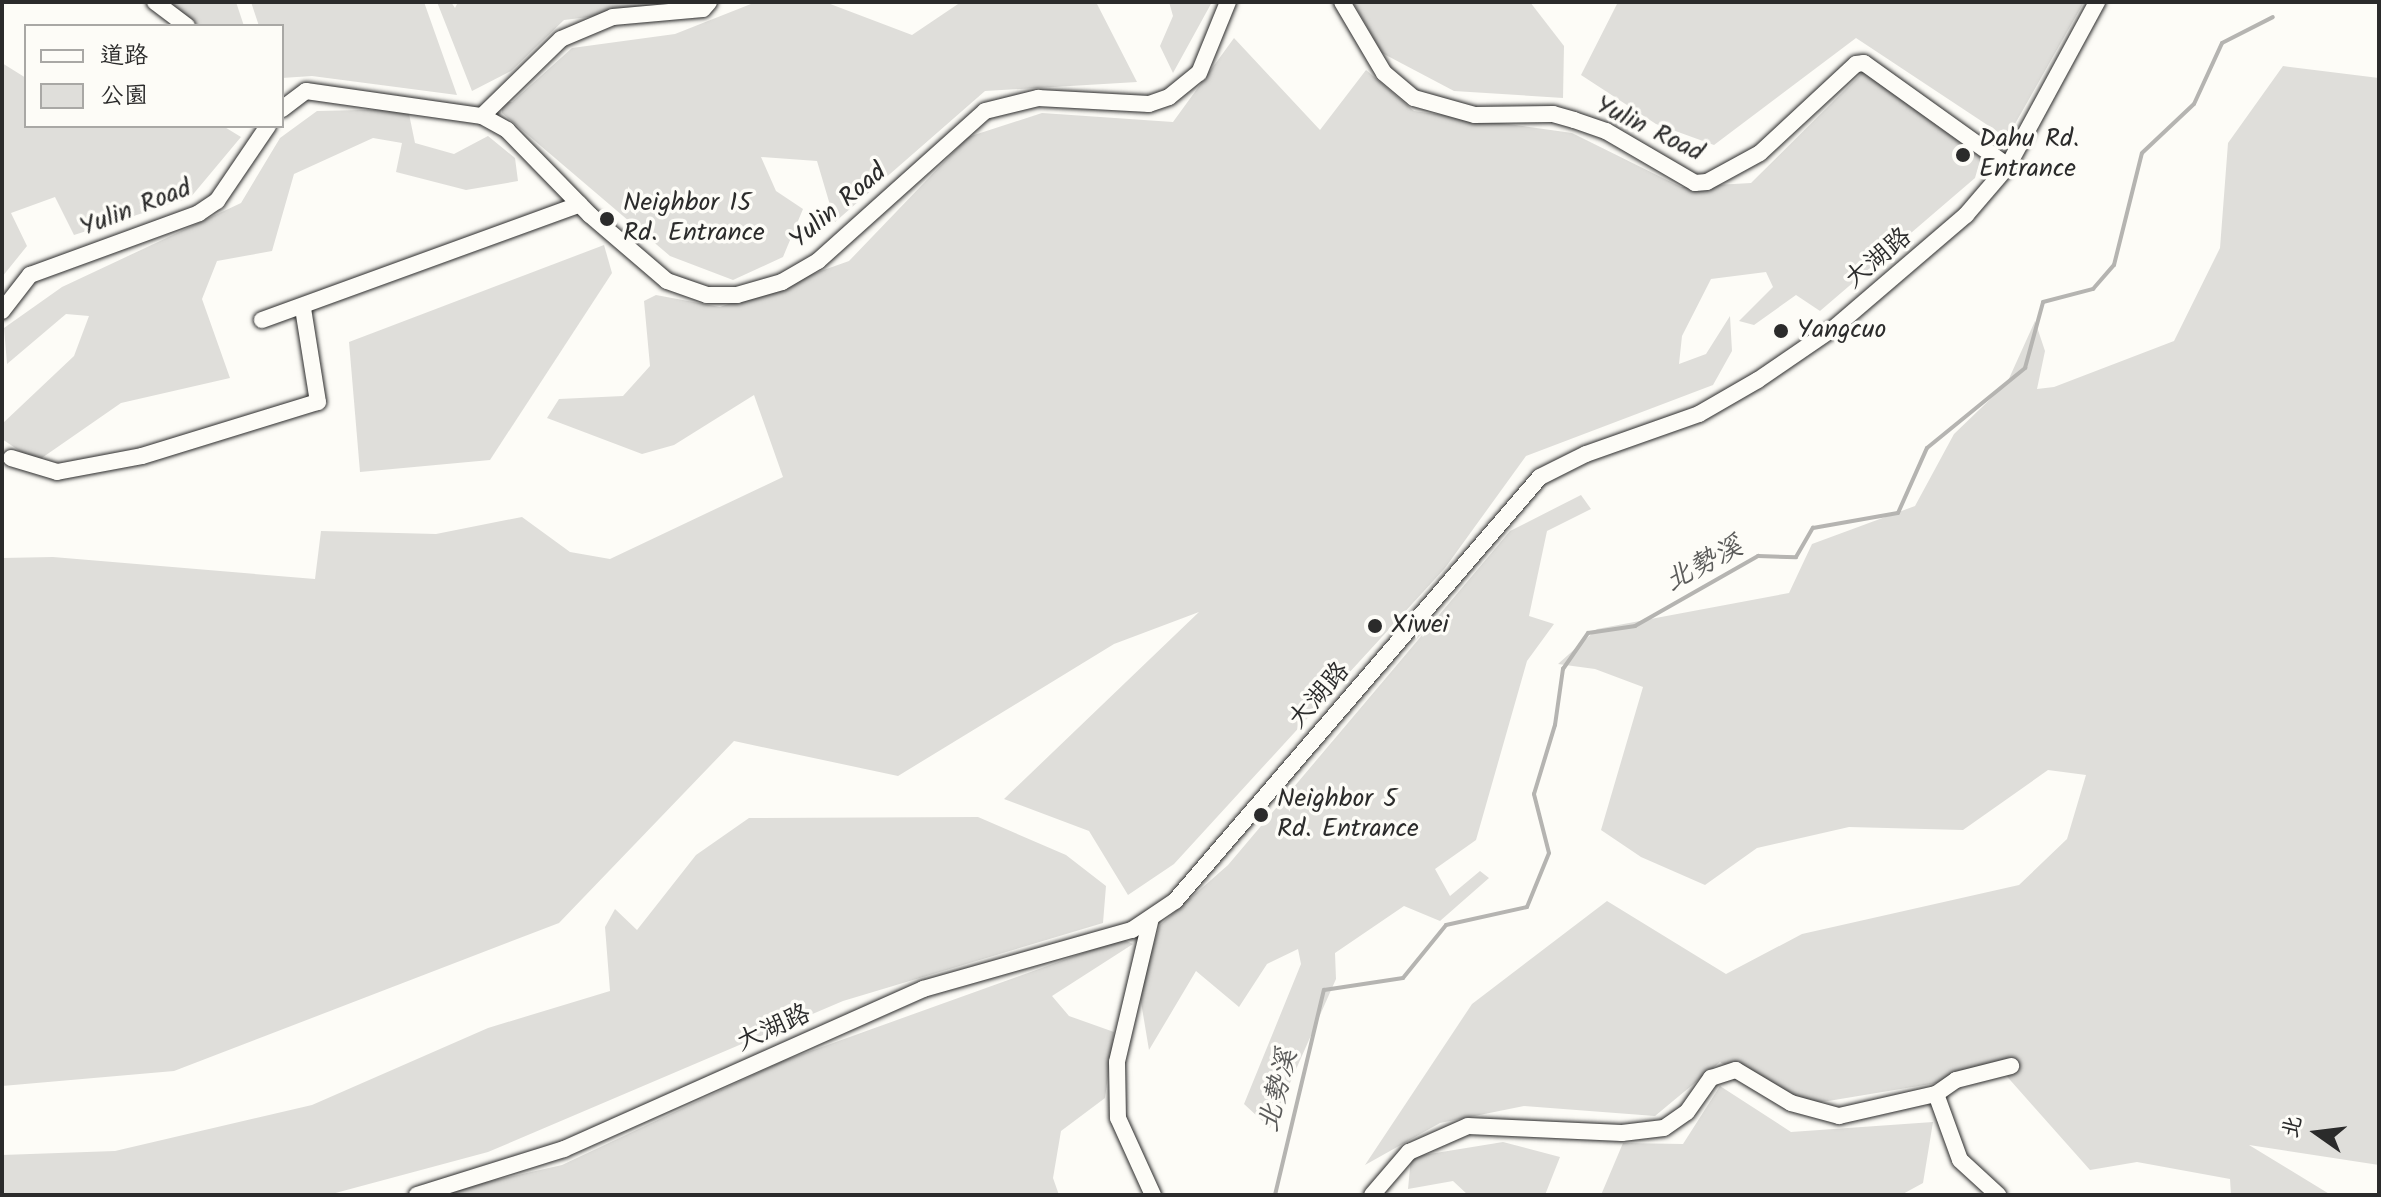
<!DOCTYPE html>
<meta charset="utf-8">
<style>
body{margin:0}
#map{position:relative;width:2381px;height:1197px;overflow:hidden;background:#fdfcf7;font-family:Kalam,"LXGW WenKai TC",sans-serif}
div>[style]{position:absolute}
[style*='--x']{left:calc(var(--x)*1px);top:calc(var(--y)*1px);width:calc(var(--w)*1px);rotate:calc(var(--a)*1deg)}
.green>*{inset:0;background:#dfdeda}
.stream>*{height:4px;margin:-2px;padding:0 2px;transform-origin:2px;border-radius:2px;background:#b5b4b1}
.roads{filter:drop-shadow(0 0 2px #2b2b2b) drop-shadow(0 0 2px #2b2b2b)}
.minor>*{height:16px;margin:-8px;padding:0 8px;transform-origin:8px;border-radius:8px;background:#fdfcf7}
.dots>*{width:22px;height:22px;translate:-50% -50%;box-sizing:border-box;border:4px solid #fdfcf7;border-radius:50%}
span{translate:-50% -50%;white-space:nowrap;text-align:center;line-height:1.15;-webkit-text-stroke:7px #fdfcf7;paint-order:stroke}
.street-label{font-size:26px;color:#2b2b2b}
.poi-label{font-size:26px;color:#2b2b2b}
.left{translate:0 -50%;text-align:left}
.water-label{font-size:28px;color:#5b5b5a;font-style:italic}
.frame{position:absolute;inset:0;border:4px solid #2b2b2b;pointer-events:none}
.legend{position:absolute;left:24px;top:24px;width:260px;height:104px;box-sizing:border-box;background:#fdfcf7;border:2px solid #a9a8a5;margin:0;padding:10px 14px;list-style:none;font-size:24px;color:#2b2b2b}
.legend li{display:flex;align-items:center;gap:16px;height:40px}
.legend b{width:40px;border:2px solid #a9a8a5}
.north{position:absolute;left:2277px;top:1093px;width:80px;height:80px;-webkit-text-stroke:6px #fdfcf7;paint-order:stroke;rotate:284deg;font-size:22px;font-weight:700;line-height:32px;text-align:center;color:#2b2b2b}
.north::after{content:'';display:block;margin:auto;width:28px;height:36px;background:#2b2b2b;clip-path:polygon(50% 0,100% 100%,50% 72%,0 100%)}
</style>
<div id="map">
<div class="green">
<div style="clip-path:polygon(162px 2px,236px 2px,244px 26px,200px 26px)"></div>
<div style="clip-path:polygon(251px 2px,424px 2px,457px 95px,312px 76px,282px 78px,282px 26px,259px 26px)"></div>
<div style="clip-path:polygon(437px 2px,451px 2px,455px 8px,458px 2px,688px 5px,564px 20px,511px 71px,472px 91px)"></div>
<div style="clip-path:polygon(756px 2px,825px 2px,912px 35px,961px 2px,1096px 2px,1137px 82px,985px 91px,835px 222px,817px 161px,761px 157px,776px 191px,803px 209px,783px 257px,733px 280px,670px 256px,502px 113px,502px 102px,512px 102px,572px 48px,675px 34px)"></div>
<div style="clip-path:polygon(1169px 2px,1212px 2px,1173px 73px,1160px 46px,1173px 16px)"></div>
<div style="clip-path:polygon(1353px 2px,1530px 2px,1564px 46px,1563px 98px,1454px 91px,1382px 53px)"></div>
<div style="clip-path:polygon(1618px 2px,2084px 2px,2007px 138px,1856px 38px,1714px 145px,1656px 124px,1581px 75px)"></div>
<div style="clip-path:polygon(1234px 38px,1320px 130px,1366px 70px,1414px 111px,1572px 133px,1681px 187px,1751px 183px,1863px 72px,1981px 157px,1975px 178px,1820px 311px,1796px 295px,1754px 325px,1739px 321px,1773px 287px,1766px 272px,1711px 279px,1682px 336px,1679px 364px,1706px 354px,1730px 316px,1732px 351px,1713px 385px,1526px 456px,1445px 568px,1174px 864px,1128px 895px,1089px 831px,1004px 799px,1199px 612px,1114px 644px,898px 776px,734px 741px,559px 923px,174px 1071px,2px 1086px,2px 558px,53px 557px,315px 579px,321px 531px,436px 534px,522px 517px,570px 552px,610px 559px,783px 477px,754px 395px,674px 445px,642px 454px,547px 418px,559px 399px,623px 396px,650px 366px,644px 301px,656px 295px,720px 307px,849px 261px,968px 137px,1042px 113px,1173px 122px)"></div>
<div style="clip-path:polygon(2px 63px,26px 78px,26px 126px,223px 126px,241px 137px,190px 198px,74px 235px,55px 197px,11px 213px,27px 246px,2px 277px)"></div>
<div style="clip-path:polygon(2283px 66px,2379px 78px,2379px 1165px,2249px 1145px,2331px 1195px,2231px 1195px,2230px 1179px,2137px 1162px,2090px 1170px,2003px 1072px,1792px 1107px,1720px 1062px,1655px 1116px,1524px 1106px,1440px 1123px,1365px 1165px,1472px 1004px,1607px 901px,1726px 974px,1802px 934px,2019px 885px,2067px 839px,2086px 775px,2048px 770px,1963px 830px,1849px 827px,1757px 848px,1705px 885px,1641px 857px,1601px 830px,1643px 687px,1595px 669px,1558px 664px,1597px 629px,1789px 593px,1812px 544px,1915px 506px,1954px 434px,2007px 383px,2035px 321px,2045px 351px,2037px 389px,2054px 387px,2174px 341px,2220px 248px,2228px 143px)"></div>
<div style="clip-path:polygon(408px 109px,415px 143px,454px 154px,488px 136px,515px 158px,518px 181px,466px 190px,396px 172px,402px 143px,373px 138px,294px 174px,272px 251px,217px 261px,202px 299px,230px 378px,121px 403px,36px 462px,2px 439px,2px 424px,74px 356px,89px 316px,66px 314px,7px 364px,4px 328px,62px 287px,241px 203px,280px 138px,317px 111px)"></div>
<div style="clip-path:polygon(604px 245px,612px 273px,490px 460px,360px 472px,349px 342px)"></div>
<div style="clip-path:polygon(1581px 495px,1591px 509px,1547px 531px,1529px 616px,1554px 624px,1527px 661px,1476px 840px,1435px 869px,1450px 896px,1480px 871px,1489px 878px,1440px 921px,1404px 906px,1335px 953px,1336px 979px,1270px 1128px,1244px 1104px,1301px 964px,1298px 949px,1267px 964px,1239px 1007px,1196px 971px,1149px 1050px,1139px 990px,1160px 925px,1228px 865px,1510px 531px)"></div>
<div style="clip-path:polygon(978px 817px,1066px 855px,1106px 886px,1103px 923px,843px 1001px,488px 1152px,328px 1195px,2px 1195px,2px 1155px,115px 1151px,312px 1105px,488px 1028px,610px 991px,605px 927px,615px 909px,637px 930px,696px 855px,749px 818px)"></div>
<div style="clip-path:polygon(1122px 939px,1133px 944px,1052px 996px,1069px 1016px,1114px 1032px,1105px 1098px,1061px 1131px,1053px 1178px,1059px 1195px,430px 1195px,562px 1165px,783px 1061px)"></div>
<div style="clip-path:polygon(1720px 1086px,1791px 1132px,1933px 1122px,1923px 1183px,1901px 1195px,1601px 1195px,1623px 1143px,1683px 1144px)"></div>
<div style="clip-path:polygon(1503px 1142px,1560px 1157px,1545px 1195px,1468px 1195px,1453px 1181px,1408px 1189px,1411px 1157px)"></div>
</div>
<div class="stream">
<div style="--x:1275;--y:1195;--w:211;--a:-76.6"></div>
<div style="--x:1324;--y:990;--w:80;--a:-8.6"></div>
<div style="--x:1403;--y:978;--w:68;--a:-50.9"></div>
<div style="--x:1446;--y:925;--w:83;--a:-12.5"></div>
<div style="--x:1527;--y:907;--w:58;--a:-67.8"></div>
<div style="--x:1549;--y:853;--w:61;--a:-104.3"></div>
<div style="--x:1534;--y:794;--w:72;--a:-73.1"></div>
<div style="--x:1555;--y:725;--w:57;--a:-81.9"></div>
<div style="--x:1563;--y:669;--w:44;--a:-55.2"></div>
<div style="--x:1588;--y:633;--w:48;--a:-8.5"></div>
<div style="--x:1635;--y:626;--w:142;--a:-29.6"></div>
<div style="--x:1758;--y:556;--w:38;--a:2"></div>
<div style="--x:1796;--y:557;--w:34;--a:-60"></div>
<div style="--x:1813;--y:528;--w:86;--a:-10"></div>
<div style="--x:1898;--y:513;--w:71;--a:-66"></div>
<div style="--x:1927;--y:448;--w:127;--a:-39.2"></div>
<div style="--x:2025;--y:368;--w:68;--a:-74.7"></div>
<div style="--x:2043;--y:302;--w:52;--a:-14.6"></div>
<div style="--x:2093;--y:289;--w:32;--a:-49"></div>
<div style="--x:2114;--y:265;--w:115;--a:-76"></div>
<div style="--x:2142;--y:153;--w:71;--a:-43.3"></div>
<div style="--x:2194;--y:104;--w:67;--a:-65.3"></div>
<div style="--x:2222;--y:43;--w:57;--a:-27"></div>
</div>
<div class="roads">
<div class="minor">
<div style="--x:155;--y:2;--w:40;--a:37"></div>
<div style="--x:1342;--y:2;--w:82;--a:59.4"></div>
<div style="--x:1384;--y:73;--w:39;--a:40"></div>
<div style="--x:1414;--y:98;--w:63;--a:15.6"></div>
<div style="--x:1475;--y:115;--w:78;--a:-0.7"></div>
<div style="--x:1553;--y:114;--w:22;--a:16"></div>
<div style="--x:1574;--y:120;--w:34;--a:19"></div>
<div style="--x:1606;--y:131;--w:103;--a:30.3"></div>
<div style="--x:1695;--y:183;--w:12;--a:-5"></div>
<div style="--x:1707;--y:182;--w:60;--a:-28.7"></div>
<div style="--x:1760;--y:153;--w:131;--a:-42.8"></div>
<div style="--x:1856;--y:64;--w:8;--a:-7"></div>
<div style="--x:1864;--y:63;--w:177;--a:35.6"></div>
<div style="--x:282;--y:109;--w:30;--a:-37"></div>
<div style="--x:306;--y:91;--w:178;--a:8.1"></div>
<div style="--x:482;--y:116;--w:29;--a:29"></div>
<div style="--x:507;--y:130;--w:119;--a:45.7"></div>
<div style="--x:590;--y:215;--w:101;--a:40.6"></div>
<div style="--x:667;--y:281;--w:42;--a:19.3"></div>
<div style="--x:707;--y:295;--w:30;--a:0"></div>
<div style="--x:737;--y:295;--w:47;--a:-16.1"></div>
<div style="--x:782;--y:282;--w:42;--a:-30.3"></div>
<div style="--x:818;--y:261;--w:224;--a:-41.9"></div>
<div style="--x:985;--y:111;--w:55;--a:-13.8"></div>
<div style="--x:1038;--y:98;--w:111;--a:3.1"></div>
<div style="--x:1149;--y:104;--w:21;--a:-19"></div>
<div style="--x:1169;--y:97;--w:38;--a:-39"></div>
<div style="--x:1199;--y:73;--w:77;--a:-67.8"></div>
<div style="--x:482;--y:116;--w:110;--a:-44.3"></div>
<div style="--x:561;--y:39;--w:56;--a:-22.9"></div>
<div style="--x:613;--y:17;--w:90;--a:-5.1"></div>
<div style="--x:703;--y:9;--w:9;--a:-49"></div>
<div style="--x:2;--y:311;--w:46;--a:-52.1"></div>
<div style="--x:30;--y:275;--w:180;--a:-20.1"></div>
<div style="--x:199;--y:213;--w:22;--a:-34"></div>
<div style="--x:217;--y:201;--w:91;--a:-55.8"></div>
<div style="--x:262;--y:320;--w:338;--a:-20"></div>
<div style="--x:11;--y:458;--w:48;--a:16.9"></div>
<div style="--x:57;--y:472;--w:86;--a:-10.7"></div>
<div style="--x:142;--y:456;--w:184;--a:-17.1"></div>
<div style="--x:318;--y:402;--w:95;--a:-99.1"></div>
<div style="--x:1151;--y:918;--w:148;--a:103.3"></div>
<div style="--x:1117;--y:1062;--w:56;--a:89"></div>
<div style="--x:1118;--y:1118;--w:85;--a:65.6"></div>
<div style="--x:1936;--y:1094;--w:70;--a:70"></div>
<div style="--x:1960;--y:1160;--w:52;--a:42.6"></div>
<div style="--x:417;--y:1195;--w:154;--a:-17.4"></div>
<div style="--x:564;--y:1149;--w:393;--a:-24"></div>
<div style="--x:923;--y:989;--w:217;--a:-15.8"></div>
<div style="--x:1132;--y:930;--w:52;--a:-34"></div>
<div style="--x:1175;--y:901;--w:559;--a:-49.28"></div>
<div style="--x:1540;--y:477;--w:51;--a:-26.6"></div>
<div style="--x:1586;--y:454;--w:120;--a:-19.5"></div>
<div style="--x:1699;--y:414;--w:68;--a:-30"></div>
<div style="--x:1758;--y:380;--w:92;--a:-34.4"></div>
<div style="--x:1834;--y:328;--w:174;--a:-40.6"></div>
<div style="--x:1966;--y:215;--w:65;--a:-49.4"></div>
<div style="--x:2008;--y:166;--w:187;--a:-61.5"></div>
<div style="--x:1372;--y:1195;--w:57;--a:-49.3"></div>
<div style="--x:1409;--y:1152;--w:64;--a:-23.8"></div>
<div style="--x:1468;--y:1126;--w:154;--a:2.6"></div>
<div style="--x:1622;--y:1133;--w:42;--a:-6.8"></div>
<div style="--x:1664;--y:1128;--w:28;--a:-35"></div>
<div style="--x:1687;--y:1112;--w:42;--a:-54.8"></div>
<div style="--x:1711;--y:1078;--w:26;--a:-18"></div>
<div style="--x:1736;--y:1070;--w:64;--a:31"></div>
<div style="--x:1791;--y:1103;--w:50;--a:15.2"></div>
<div style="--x:1839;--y:1116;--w:99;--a:-12.8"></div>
<div style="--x:1936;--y:1094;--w:24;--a:-35"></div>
<div style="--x:1956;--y:1080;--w:57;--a:-14.3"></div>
</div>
</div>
<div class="dots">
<div style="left:1963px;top:155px;background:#2b2b2b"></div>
<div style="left:607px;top:219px;background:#2b2b2b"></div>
<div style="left:1781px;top:331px;background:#2b2b2b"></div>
<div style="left:1375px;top:626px;background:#2b2b2b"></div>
<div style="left:1261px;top:815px;background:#2b2b2b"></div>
</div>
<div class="street-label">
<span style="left:1649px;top:130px;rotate:26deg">Yulin Road</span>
<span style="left:839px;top:207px;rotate:-40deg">Yulin Road</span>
<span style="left:136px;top:209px;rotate:-21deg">Yulin Road</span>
<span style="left:1879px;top:259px;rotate:-40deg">大湖路</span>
<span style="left:1320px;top:696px;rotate:-49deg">大湖路</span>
<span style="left:774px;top:1029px;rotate:-24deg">大湖路</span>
</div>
<div class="poi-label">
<span class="left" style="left:1979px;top:155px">Dahu Rd.<br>Entrance</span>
<span class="left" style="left:623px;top:219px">Neighbor 15<br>Rd. Entrance</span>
<span class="left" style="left:1797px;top:331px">Yangcuo</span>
<span class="left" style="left:1391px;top:626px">Xiwei</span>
<span class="left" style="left:1277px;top:815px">Neighbor 5<br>Rd. Entrance</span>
</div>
<div class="water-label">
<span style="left:1704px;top:565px;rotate:-28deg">北勢溪</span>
<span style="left:1279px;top:1091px;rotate:-76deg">北勢溪</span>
</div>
<div class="frame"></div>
<ul class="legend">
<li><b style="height:10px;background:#fdfcf7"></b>道路</li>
<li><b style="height:22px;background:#dfdeda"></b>公園</li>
</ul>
<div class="north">北</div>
</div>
